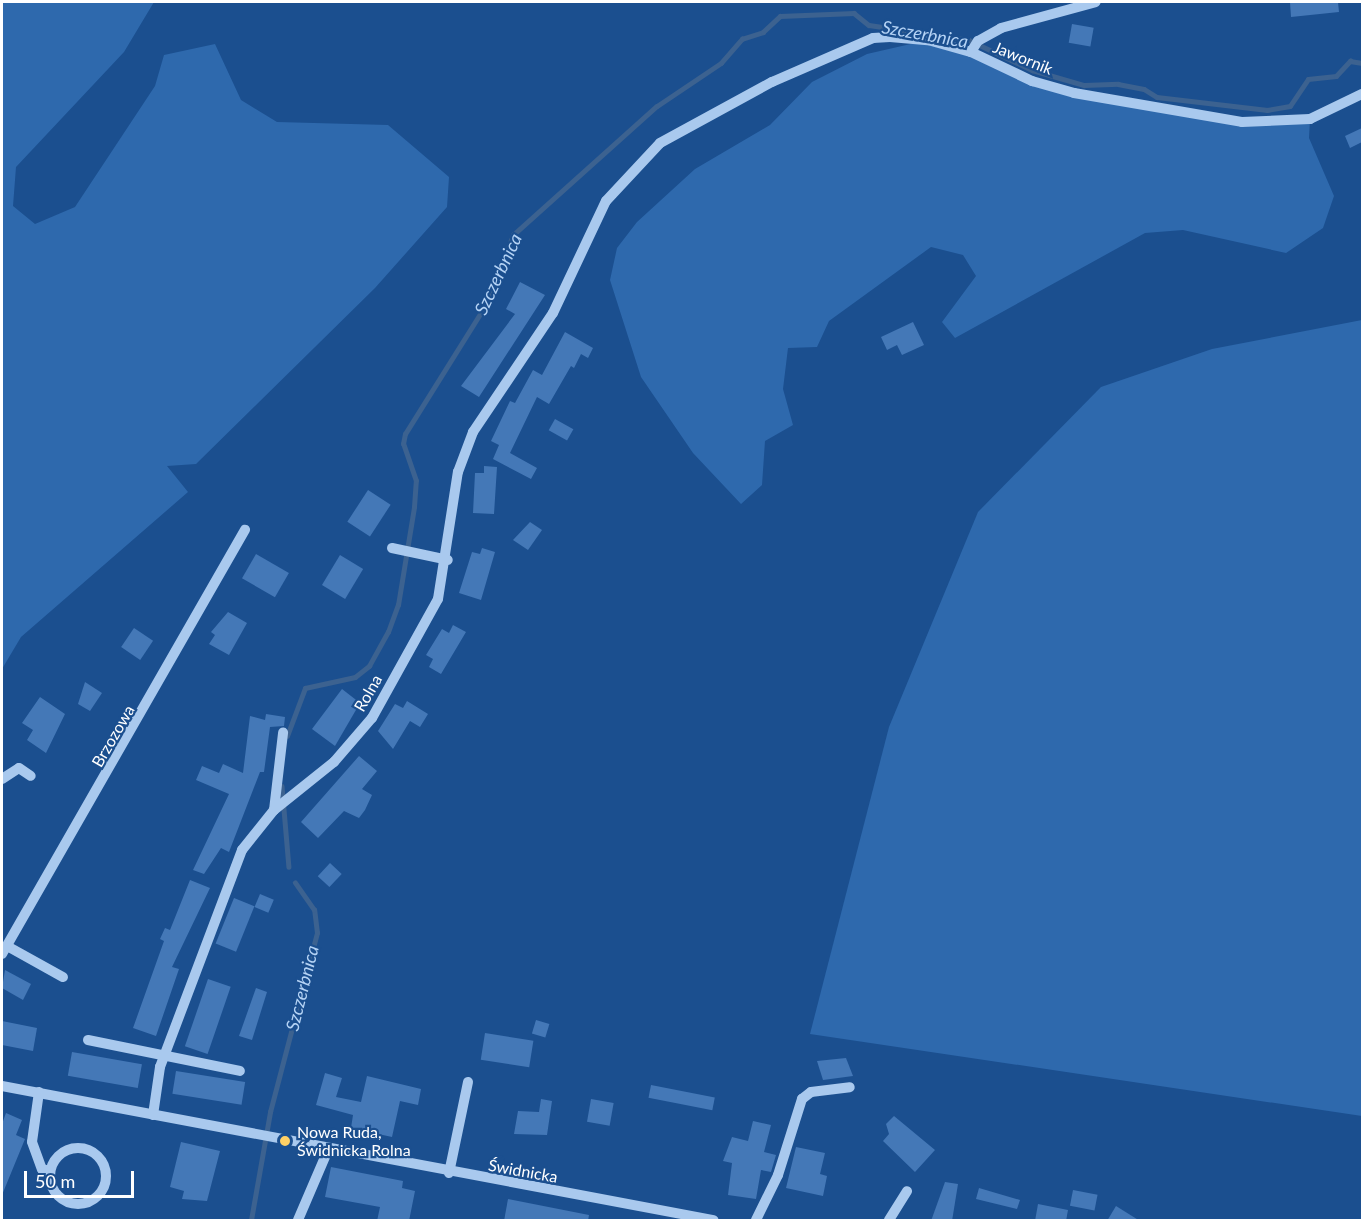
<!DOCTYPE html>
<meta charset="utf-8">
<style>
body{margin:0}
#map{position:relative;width:1364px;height:1222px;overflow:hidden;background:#1b4f8f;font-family:Lato,sans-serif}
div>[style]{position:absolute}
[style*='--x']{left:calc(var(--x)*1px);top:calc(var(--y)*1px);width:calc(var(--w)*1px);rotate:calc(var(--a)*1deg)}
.green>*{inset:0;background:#2e69ad}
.stream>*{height:4.5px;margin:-2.25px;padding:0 2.25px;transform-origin:2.25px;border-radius:2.25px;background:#3c6290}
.building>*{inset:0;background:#4478b7;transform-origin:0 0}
.minor>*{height:10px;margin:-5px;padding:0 5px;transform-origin:5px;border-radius:5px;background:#a9c9ee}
.minor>.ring{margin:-5px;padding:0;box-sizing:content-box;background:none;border:10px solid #a9c9ee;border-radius:50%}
.dots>*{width:16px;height:16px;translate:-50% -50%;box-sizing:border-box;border:3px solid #1b4f8f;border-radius:50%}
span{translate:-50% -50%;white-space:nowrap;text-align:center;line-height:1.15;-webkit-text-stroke:4.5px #1b4f8f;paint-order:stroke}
.street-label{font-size:16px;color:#fff}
.poi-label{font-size:16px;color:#fff}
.left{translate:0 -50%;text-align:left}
.water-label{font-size:18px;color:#b5d3f5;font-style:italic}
.frame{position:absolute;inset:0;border:3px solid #fff;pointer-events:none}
.scale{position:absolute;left:24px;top:1171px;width:110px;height:27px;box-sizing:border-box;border:3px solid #fff;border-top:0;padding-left:8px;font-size:18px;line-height:21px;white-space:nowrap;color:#fff;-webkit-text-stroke:4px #1b4f8f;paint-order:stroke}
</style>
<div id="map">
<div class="green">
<div style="clip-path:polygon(2px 2px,154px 2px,124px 52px,16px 167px,13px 206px,35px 224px,75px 207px,155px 86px,164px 55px,215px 44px,241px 100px,277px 122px,388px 125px,449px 177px,447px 207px,375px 288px,196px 464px,167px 466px,188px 492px,21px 637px,2px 669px)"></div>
<div style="clip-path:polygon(928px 40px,1025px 78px,1211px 117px,1310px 119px,1309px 138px,1334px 196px,1323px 228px,1286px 253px,1183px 230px,1145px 233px,955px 338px,942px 322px,976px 276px,963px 255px,931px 247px,829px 321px,817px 347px,788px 348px,783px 389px,793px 425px,765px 441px,762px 485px,741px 504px,693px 453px,641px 377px,610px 280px,617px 248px,637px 222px,695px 169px,770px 125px,812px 82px,867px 54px)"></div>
<div style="clip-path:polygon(1362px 320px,1362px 1116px,810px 1034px,889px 727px,978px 512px,1101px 387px,1212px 349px)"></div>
</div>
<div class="stream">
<div style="--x:287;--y:736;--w:51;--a:-69.4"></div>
<div style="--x:305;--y:688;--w:51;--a:-12.4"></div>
<div style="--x:355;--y:677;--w:18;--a:-38"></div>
<div style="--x:369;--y:666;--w:39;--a:-61"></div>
<div style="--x:388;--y:632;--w:29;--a:-70"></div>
<div style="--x:398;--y:605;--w:99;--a:-80.7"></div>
<div style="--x:414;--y:507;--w:26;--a:-86"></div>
<div style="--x:416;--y:481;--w:39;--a:-109"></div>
<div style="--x:403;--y:444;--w:10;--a:-79"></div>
<div style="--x:405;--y:434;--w:155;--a:-58"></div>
<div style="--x:487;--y:303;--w:73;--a:-69.1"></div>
<div style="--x:513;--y:235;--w:193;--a:-41.9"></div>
<div style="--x:657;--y:106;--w:77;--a:-33.9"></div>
<div style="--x:721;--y:63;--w:32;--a:-49"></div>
<div style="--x:742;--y:39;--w:22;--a:-18"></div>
<div style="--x:763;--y:32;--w:23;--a:-43"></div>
<div style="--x:780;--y:16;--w:74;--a:-2.3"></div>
<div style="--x:854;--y:13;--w:19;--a:39"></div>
<div style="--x:869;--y:25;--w:101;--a:8.5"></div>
<div style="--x:969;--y:40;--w:70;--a:25.5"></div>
<div style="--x:1032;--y:70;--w:54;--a:16.1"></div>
<div style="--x:1084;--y:85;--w:34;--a:-2"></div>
<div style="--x:1118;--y:84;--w:26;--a:11"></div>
<div style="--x:1144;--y:89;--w:15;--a:32"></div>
<div style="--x:1157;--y:97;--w:111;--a:6.7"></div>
<div style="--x:1267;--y:110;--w:23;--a:-10"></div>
<div style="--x:1290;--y:106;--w:32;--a:-56"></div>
<div style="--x:1308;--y:79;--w:28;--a:-6"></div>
<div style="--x:1336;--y:76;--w:21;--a:-47"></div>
<div style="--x:1350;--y:61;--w:12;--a:9"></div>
<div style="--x:282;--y:786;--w:81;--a:85.1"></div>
<div style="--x:251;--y:1220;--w:110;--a:-80"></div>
<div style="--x:270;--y:1112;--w:185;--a:-75.3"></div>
<div style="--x:317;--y:933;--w:23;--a:-97"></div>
<div style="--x:314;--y:910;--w:33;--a:-125"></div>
</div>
<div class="building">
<div style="clip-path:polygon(1290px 2px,1338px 2px,1339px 12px,1291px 17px)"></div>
<div style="left:1072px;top:24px;width:22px;height:19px;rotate:10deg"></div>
<div style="clip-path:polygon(1362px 128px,1362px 142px,1350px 148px,1345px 136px)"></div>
<div style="clip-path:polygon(520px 282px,545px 295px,479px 397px,461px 386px,515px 314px,506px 309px)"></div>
<div style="clip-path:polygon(913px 322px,924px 345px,902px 355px,897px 345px,887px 350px,881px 337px)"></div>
<div style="clip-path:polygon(565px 332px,593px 348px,588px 358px,581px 354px,574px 368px,571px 366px,549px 404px,537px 397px,510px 453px,537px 468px,531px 479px,493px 459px,499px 445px,491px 441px,510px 401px,515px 403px,533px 370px,542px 375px)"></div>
<div style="left:555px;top:419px;width:21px;height:13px;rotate:29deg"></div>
<div style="clip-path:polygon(484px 466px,497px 467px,494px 514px,473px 513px,475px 473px,484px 473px)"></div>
<div style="left:368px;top:490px;width:27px;height:38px;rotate:33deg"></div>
<div style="clip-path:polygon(530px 522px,542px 530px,528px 550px,513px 540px)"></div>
<div style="clip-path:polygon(482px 548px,495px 552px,481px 600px,459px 593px,472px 552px,480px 554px)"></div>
<div style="left:256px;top:554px;width:38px;height:28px;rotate:30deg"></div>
<div style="left:340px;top:555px;width:27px;height:35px;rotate:31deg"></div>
<div style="clip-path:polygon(228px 612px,247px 623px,229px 655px,209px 644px,215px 635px,211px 632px)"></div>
<div style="clip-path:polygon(453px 625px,466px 632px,441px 674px,429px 667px,433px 659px,426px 655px,442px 629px,449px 633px)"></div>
<div style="left:134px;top:628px;width:23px;height:23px;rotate:34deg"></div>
<div style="clip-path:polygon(85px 682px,102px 693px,90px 711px,78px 704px)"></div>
<div style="clip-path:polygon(342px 689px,360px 703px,335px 746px,312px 729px)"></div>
<div style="clip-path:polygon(40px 697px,65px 714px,46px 753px,27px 740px,33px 730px,22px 723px)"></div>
<div style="clip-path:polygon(407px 701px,428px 714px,420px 727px,410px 721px,393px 749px,378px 731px,395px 704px,403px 708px)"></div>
<div style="clip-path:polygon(266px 714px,285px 717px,284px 726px,270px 727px,264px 772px,260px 772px,229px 852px,221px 848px,204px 874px,193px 870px,229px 794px,196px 780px,202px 766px,219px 773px,223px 764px,243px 773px,250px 716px,265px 720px)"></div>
<div style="clip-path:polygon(359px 756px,377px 771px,362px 789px,372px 795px,365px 810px,359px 818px,344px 811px,318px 838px,301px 822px)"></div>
<div style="left:330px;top:863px;width:16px;height:18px;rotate:43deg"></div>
<div style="clip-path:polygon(190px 880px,210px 888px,172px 967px,179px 969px,156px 1036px,133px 1028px,164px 941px,160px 939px,165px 928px,170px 930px)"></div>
<div style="left:260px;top:894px;width:15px;height:14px;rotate:23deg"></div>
<div style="left:234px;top:898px;width:22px;height:49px;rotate:22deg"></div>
<div style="clip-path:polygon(5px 970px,31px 984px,23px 1000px,2px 988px)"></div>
<div style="left:208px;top:979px;width:24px;height:71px;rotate:19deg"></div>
<div style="clip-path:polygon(256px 988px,267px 992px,252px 1040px,239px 1036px)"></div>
<div style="left:536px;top:1020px;width:14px;height:14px;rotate:17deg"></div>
<div style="clip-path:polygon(2px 1021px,37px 1028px,33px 1051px,2px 1045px)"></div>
<div style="left:485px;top:1033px;width:49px;height:27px;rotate:9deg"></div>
<div style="left:72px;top:1052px;width:71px;height:24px;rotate:10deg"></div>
<div style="clip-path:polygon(846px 1058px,853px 1076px,823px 1080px,817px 1061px)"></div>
<div style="left:176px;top:1071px;width:70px;height:23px;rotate:9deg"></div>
<div style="clip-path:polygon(325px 1073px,342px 1078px,336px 1097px,361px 1102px,367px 1076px,421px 1089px,418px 1105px,400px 1101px,392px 1137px,351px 1128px,353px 1115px,316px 1105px)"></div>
<div style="left:651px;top:1085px;width:65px;height:13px;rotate:11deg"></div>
<div style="clip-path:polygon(541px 1099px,552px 1101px,547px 1135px,514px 1134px,518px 1111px,539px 1112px)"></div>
<div style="left:591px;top:1099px;width:23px;height:23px;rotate:10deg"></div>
<div style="clip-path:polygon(6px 1113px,22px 1120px,16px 1135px,25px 1139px,2px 1195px,2px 1124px)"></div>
<div style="clip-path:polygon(894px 1116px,935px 1150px,915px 1172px,883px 1141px,889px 1134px,886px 1124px)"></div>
<div style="clip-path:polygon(753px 1121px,771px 1125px,764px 1152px,776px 1155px,771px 1172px,761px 1170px,756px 1199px,728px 1195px,732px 1163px,723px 1161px,732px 1137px,748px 1141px)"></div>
<div style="clip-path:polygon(181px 1142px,220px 1151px,207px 1201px,182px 1199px,184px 1191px,170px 1187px)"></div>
<div style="clip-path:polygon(796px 1147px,825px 1153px,820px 1174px,827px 1176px,823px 1196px,786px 1188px)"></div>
<div style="clip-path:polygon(331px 1167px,403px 1181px,402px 1188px,415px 1191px,409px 1221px,377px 1221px,380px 1207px,325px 1197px)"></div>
<div style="clip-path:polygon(945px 1182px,958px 1184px,952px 1221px,931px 1221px)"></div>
<div style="clip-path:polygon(979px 1188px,1020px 1200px,1017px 1209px,976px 1199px)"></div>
<div style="left:1073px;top:1190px;width:25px;height:16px;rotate:11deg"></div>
<div style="clip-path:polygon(508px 1199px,589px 1215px,588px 1221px,504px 1221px)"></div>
<div style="clip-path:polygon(1038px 1204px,1068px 1210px,1066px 1221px,1035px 1221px)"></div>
<div style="clip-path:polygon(1116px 1206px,1140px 1221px,1107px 1221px)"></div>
</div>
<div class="minor">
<div style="--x:971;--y:52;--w:13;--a:-58"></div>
<div style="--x:978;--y:41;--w:26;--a:-29"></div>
<div style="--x:1001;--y:28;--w:98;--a:-15.3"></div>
<div style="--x:392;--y:548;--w:57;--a:12.1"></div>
<div style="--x:2;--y:779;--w:20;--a:-33"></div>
<div style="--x:19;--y:768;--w:14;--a:34"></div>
<div style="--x:274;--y:810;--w:78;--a:-83.3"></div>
<div style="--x:7;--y:946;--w:64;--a:29"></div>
<div style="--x:2;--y:954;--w:489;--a:-60.2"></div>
<div style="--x:88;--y:1040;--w:155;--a:11.5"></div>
<div style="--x:2;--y:1086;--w:724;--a:10.67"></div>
<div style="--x:39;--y:1092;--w:50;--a:98"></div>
<div style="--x:32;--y:1142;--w:29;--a:70"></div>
<div style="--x:42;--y:1169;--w:8;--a:14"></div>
<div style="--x:153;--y:1115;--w:49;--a:-81.7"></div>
<div style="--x:160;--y:1067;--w:232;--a:-69.3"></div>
<div style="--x:242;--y:850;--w:51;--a:-51.3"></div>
<div style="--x:274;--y:810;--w:77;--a:-38.7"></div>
<div style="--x:334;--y:762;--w:58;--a:-49.2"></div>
<div style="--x:372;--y:718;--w:136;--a:-61"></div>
<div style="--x:438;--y:599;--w:129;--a:-81.1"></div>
<div style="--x:458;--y:472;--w:43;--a:-69.4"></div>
<div style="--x:473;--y:432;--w:143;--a:-56.1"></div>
<div style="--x:553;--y:313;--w:124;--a:-64.7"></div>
<div style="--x:606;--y:201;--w:79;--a:-47"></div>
<div style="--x:660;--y:143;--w:128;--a:-28.6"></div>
<div style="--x:772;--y:82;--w:110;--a:-23.5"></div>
<div style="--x:873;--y:38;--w:17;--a:-3"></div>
<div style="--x:890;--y:37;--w:38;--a:5"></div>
<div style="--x:928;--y:40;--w:45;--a:15.6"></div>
<div style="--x:971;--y:52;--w:68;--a:25.4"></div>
<div style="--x:1032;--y:81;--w:44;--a:15.9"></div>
<div style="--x:1074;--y:93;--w:170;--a:9.8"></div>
<div style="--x:1242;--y:122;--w:68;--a:-2.5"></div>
<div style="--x:1310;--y:119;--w:58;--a:-25.7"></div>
<div class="ring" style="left:50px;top:1148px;width:46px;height:46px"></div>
<div style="--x:449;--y:1173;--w:93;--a:-78.2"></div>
<div style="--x:298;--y:1220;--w:76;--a:-66.8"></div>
<div style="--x:756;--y:1220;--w:50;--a:-63.9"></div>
<div style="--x:778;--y:1175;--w:80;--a:-72.5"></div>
<div style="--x:802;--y:1099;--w:11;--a:-38"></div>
<div style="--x:811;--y:1092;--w:39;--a:-7"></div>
<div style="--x:889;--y:1220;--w:34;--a:-58"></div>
</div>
<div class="dots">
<div style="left:285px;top:1141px;background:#ffd166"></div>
</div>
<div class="street-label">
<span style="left:1023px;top:58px;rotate:22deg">Jawornik</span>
<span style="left:368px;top:693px;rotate:-60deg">Rolna</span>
<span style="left:113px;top:736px;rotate:-60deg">Brzozowa</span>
<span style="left:523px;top:1171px;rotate:10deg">Świdnicka</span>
</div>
<div class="poi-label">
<span class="left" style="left:297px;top:1141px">Nowa Ruda,<br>Świdnicka Rolna</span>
</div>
<div class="water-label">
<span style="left:925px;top:34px;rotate:10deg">Szczerbnica</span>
<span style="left:498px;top:274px;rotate:-65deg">Szczerbnica</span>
<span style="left:302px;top:988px;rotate:-76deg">Szczerbnica</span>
</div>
<div class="frame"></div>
<div class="scale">50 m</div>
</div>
